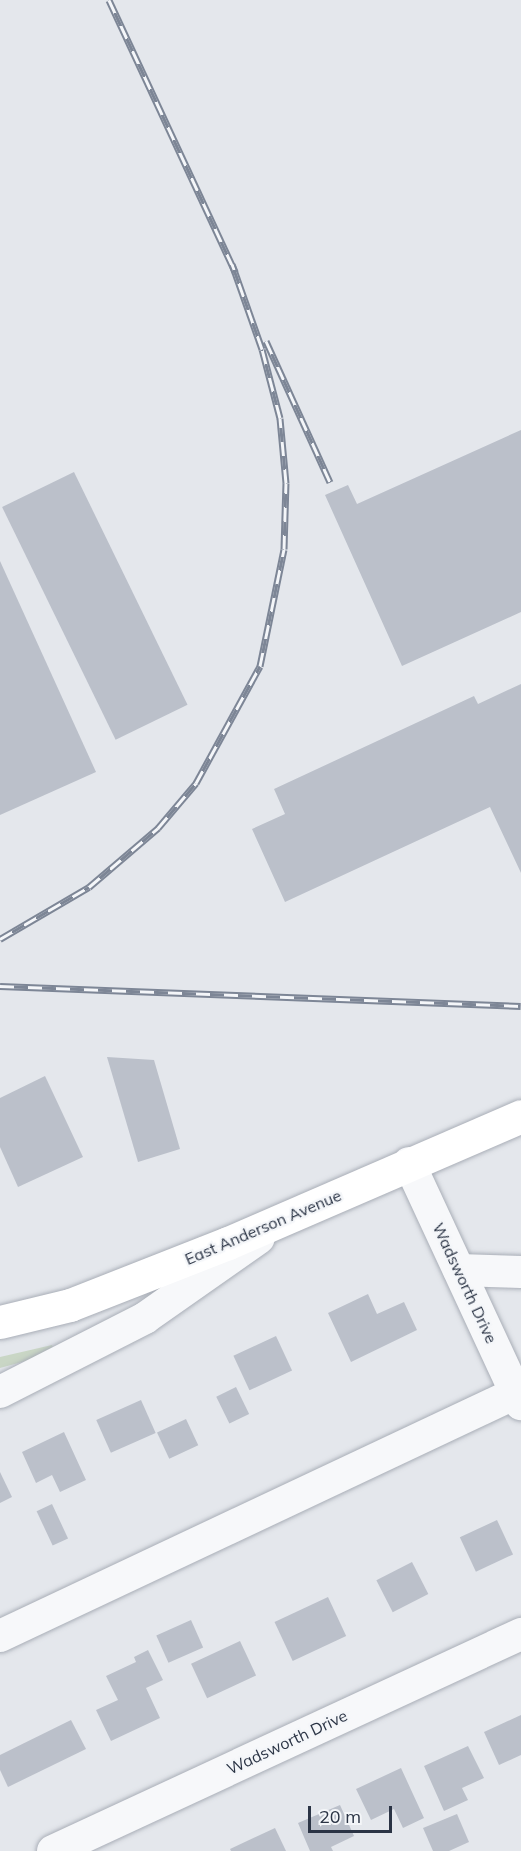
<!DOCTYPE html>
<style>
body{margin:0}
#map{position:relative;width:521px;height:1851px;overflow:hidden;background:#e4e7ec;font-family:Mulish,sans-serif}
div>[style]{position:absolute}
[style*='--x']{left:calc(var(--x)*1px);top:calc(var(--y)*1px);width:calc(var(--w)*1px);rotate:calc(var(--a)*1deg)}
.green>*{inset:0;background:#c9d6c5}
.building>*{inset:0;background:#bbc0ca;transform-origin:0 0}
.roads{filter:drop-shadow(0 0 2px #a9aeb7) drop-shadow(0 0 2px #a9aeb7)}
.minor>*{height:32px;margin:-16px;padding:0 16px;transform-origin:16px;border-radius:16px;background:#f7f8fa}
.major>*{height:33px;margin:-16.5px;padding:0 16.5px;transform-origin:16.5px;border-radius:16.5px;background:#fff}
.rail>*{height:7px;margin-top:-3.5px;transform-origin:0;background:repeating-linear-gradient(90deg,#f4f6f9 0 14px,#7d8696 0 28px);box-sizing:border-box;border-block:2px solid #7d8696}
span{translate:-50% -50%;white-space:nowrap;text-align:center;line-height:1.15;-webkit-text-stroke:4.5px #f4f6f9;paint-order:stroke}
.street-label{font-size:16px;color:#2b3445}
.scale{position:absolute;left:308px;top:1806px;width:84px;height:27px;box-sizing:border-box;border:3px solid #2b3445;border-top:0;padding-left:8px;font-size:18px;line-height:21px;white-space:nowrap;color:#2b3445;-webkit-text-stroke:4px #f4f6f9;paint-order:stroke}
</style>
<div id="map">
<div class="green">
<div style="clip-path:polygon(52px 1345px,55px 1353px,0 1368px,0 1357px)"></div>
</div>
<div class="building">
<div style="clip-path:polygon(521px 430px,521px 612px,402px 666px,325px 495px,348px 485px,357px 504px)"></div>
<div style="left:74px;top:472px;width:259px;height:80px;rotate:64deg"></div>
<div style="clip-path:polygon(0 561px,96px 772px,0 815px)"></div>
<div style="clip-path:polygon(521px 684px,521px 873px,490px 807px,285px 902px,252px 829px,285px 814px,274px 789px,474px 696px,478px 704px)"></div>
<div style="clip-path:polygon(107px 1057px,154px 1060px,180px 1149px,138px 1162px)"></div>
<div style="clip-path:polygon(45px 1076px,83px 1157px,18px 1187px,0 1147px,0 1098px)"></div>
<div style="clip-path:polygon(368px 1294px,377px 1314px,404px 1302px,417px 1330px,351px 1362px,328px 1313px)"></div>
<div style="left:276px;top:1336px;width:38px;height:47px;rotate:65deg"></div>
<div style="left:236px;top:1387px;width:30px;height:22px;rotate:64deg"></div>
<div style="left:141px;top:1400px;width:36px;height:49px;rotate:66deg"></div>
<div style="left:186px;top:1419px;width:29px;height:32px;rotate:65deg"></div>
<div style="clip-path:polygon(64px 1432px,86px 1480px,60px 1492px,52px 1475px,36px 1483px,22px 1452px)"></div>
<div style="clip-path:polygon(0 1472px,12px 1497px,0 1503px)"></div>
<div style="left:52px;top:1504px;width:38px;height:17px;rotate:65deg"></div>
<div style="left:497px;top:1520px;width:38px;height:41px;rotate:65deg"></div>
<div style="left:412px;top:1562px;width:36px;height:40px;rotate:63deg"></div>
<div style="left:328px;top:1597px;width:43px;height:59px;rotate:65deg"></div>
<div style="left:191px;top:1620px;width:30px;height:38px;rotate:66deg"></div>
<div style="left:240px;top:1641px;width:38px;height:54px;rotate:65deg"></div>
<div style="clip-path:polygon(148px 1650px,163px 1680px,146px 1688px,160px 1718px,111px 1741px,96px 1710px,118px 1700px,106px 1676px,136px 1662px,134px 1657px)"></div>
<div style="clip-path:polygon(521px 1715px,521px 1755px,499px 1765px,484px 1732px)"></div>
<div style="clip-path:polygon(71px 1720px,86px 1749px,8px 1787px,0 1770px,0 1755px)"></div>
<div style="clip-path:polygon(468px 1746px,484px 1778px,462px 1788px,468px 1800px,444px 1811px,424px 1766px)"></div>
<div style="clip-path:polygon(401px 1768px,424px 1818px,403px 1828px,394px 1809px,371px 1820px,356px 1789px)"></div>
<div style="clip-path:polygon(340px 1805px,354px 1836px,331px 1847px,333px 1851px,310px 1851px,298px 1823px)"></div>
<div style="clip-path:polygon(457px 1814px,469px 1842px,449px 1851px,433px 1851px,423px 1828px)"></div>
<div style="clip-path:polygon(275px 1828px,286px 1851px,231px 1851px,230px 1849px)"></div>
</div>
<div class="roads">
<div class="minor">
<div style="--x:409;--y:1163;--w:266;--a:65.1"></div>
<div style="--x:459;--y:1270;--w:62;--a:1.8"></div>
<div style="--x:0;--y:1392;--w:163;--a:-27"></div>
<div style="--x:145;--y:1318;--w:139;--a:-35.1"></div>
<div style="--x:0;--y:1636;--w:570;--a:-25.22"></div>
<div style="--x:53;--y:1851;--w:516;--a:-24.88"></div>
</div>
<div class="major">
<div style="--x:0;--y:1322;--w:72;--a:-13.7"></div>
<div style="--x:70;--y:1305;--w:170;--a:-21.4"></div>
<div style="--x:228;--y:1243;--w:319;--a:-23.4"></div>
</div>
</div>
<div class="rail">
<div style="--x:109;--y:0;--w:300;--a:65.1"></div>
<div style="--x:266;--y:341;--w:155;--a:65.6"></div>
<div style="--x:0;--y:939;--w:103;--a:-30.3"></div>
<div style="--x:89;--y:887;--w:91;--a:-40.5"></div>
<div style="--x:158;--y:828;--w:59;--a:-49.8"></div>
<div style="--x:196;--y:783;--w:133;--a:-61.3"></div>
<div style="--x:260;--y:666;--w:119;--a:-78.4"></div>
<div style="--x:284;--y:549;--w:66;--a:-88.3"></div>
<div style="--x:286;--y:483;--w:65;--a:-95.3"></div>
<div style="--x:280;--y:418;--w:71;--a:-104.6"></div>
<div style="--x:262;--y:349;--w:90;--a:-109.4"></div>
<div style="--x:0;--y:986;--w:521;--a:2.2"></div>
</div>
<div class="street-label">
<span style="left:263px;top:1227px;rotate:-23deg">East Anderson Avenue</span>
<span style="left:465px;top:1283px;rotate:65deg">Wadsworth Drive</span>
<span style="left:287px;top:1742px;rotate:-25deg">Wadsworth Drive</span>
</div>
<div class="scale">20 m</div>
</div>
